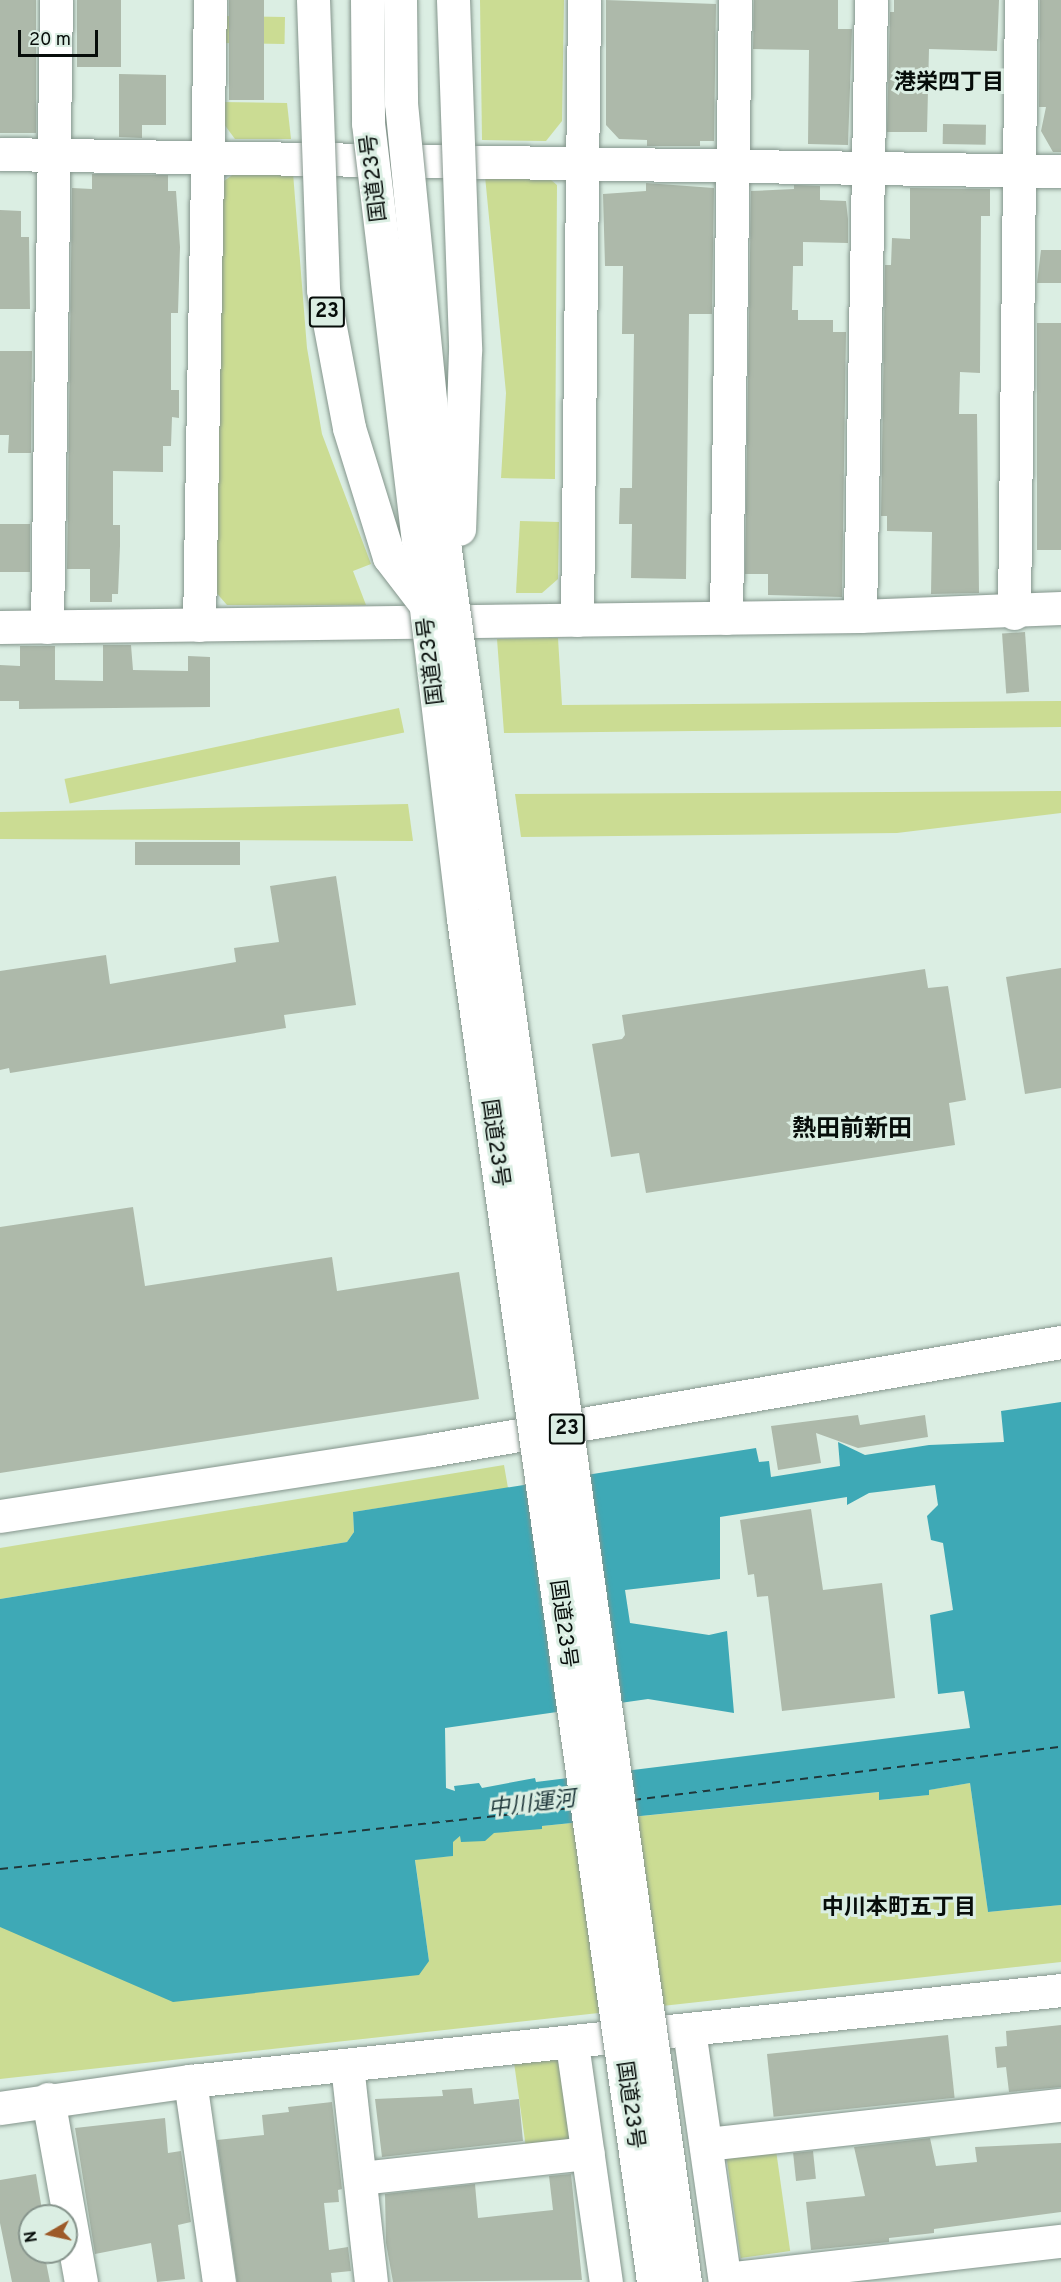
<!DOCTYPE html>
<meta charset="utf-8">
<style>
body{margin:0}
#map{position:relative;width:1061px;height:2282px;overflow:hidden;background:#dbeee3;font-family:Overpass,"Noto Sans JP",sans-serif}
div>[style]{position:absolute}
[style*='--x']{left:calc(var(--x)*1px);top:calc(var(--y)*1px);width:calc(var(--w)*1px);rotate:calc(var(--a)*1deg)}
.green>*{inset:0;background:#cbdc93;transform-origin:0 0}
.water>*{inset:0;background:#3ea9b6}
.ferry>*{height:1.5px;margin-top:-0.75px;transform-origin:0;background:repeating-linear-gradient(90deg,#1f373a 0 8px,transparent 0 14px)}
.building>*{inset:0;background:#adb9aa;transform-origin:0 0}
.roads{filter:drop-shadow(0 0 2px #84958c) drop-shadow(0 0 2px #84958c)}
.minor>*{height:33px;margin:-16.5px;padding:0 16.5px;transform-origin:16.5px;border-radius:16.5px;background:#fff}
.bridges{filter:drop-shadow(0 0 2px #84958c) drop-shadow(0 0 2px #84958c)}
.highway-bridge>*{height:33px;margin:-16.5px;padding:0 16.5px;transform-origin:16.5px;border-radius:16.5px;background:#fff}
span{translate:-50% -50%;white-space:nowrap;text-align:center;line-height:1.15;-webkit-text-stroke:6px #dbeee3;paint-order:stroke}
.shield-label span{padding:2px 4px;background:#dbeee3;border:2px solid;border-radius:4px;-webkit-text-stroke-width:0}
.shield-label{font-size:20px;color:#070d0a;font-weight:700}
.street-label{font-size:21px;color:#070d0a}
.neighbourhood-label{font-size:22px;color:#070d0a;font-weight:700}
.water-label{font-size:22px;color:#1f373a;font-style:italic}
.quarter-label{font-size:24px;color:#070d0a;font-weight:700}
.north{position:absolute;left:18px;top:2204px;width:60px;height:60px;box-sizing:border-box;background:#dbeee3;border:2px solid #86948c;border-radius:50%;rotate:261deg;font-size:16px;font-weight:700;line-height:24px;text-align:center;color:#070d0a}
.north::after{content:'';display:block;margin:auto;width:21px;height:27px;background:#9d5a29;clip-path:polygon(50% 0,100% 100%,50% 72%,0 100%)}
.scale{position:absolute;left:18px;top:30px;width:80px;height:27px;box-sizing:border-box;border:3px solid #070d0a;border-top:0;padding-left:8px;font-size:18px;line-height:21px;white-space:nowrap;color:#070d0a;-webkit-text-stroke:4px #dbeee3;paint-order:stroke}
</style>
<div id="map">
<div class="green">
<div style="clip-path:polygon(480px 0,564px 0,562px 121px,546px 141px,482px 140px)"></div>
<div style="left:222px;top:16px;width:63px;height:27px;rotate:1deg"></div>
<div style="clip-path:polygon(221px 102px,287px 103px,291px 139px,235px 139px,221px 120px)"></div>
<div style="clip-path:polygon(235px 173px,293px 173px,307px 348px,322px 434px,371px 564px,353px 571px,366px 605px,227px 605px,214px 590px,220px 184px)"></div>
<div style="clip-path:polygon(545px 175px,557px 185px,555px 479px,501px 478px,506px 393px,485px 176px)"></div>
<div style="clip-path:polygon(520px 521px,559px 522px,558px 579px,542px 593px,516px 593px)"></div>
<div style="clip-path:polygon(558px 638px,562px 705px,1061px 701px,1061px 727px,504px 733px,497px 639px)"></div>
<div style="left:399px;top:708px;width:25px;height:342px;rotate:78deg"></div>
<div style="clip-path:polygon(1061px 791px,1061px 813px,897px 833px,521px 837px,515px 794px)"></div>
<div style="clip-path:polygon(408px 804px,413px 841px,0 839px,0 812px)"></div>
<div style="clip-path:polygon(504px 1465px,508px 1488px,353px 1512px,354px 1532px,347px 1542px,0 1599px,0 1548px)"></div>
<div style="clip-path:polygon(970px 1783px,988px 1912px,1061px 1905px,1061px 1962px,0 2079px,0 1927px,429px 1961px,415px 1859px,453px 1856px,452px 1842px,460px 1836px,485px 1840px,493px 1833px,542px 1826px,880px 1792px,880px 1800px,928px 1795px,928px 1790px)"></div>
<div style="left:572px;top:2044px;width:110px;height:60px;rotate:82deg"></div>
<div style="left:776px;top:2150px;width:102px;height:50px;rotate:82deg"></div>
</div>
<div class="water">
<div style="clip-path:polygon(evenodd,1061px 1402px,1061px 1905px,988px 1912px,970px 1783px,929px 1790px,929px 1795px,879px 1800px,879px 1792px,542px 1826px,542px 1829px,494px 1833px,485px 1841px,461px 1842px,460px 1836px,453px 1842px,453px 1856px,415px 1860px,429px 1961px,419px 1975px,173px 2002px,0 1927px,0 1599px,347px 1542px,354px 1532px,353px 1512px,756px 1448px,759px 1462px,769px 1461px,771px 1477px,840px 1466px,838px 1442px,865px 1455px,929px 1445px,1004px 1442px,1001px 1411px,1061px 1402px,935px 1485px,938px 1505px,927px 1516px,931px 1540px,943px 1543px,953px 1610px,930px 1615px,938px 1694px,964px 1691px,970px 1728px,536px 1782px,535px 1778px,482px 1788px,479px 1783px,454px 1786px,455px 1791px,446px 1788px,445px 1728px,648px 1699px,734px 1713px,727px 1631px,709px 1635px,630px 1623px,625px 1590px,720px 1579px,720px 1517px,847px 1497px,847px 1505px,869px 1493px,935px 1485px)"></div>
</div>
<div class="ferry">
<div style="--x:633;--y:1800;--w:431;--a:-7.1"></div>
<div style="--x:0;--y:1869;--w:575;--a:-6.09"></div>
</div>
<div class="building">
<div style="left:0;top:0;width:36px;height:133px"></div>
<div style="left:77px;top:0;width:44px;height:67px"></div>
<div style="left:229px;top:0;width:35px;height:100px"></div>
<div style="clip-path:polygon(606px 0,716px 4px,714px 141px,700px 141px,700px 146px,647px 146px,647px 140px,619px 139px,606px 125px)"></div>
<div style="clip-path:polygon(754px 0,838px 0,838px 29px,852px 29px,848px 145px,808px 144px,809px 50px,753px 49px)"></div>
<div style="clip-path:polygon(894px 0,999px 0,997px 51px,929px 49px,927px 132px,887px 132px,890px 12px,894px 12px)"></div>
<div style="clip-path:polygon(1040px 0,1061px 0,1061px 152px,1053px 152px,1041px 131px,1046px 107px,1039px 107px)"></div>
<div style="clip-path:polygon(119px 74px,166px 75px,166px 125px,142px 125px,142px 138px,119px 137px)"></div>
<div style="left:943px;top:124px;width:43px;height:20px;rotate:1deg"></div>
<div style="clip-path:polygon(92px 174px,168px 175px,168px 191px,176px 191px,180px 247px,178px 313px,171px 313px,171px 390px,179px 390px,179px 418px,172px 417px,171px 446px,163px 446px,163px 472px,113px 471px,113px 525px,120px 525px,120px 546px,118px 594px,112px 594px,112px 602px,90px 602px,90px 569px,67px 569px,72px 188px,92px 189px)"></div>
<div style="clip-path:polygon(646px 183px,714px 188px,712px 314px,689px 314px,686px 579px,631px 578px,632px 524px,619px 524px,620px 488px,632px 488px,634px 334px,622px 334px,623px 266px,605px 266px,603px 194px,646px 191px)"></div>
<div style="clip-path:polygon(794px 185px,820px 186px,820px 200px,846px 201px,848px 219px,848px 243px,803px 242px,803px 266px,793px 266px,792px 310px,798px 310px,798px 320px,833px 320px,833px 332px,846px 332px,842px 597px,768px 595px,768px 574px,745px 574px,751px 191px,794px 189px)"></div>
<div style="clip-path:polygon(910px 188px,990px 189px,990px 216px,981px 216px,980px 373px,960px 372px,959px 414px,977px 414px,979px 593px,931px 594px,932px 532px,887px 531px,887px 516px,881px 516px,885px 265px,891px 265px,892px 238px,910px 239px)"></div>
<div style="clip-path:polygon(0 210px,21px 211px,21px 237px,29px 237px,30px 309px,0 309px)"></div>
<div style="clip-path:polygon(1041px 250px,1061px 250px,1061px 283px,1037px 283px)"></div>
<div style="left:1037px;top:323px;width:24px;height:227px"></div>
<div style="clip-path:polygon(0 351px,32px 351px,31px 453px,8px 453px,9px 435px,0 435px)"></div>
<div style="left:0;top:524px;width:30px;height:48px"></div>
<div style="left:1025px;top:632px;width:60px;height:23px;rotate:86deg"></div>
<div style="clip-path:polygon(103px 645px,131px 645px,133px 670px,188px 671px,188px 656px,210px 657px,210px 707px,19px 709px,19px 701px,0 701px,0 665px,20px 666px,20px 646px,55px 646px,55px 680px,103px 681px)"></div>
<div style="left:135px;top:842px;width:105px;height:23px"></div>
<div style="clip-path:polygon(336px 876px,356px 1005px,284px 1015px,286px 1028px,10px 1073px,9px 1068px,0 1070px,0 971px,106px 955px,110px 984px,236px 962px,234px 948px,279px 942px,270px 886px)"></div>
<div style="clip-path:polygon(1061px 968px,1061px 1088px,1025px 1094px,1006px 977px)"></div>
<div style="clip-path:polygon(925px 969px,928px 988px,948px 986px,966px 1100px,949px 1103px,955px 1145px,646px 1193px,639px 1153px,611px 1157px,592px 1044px,622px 1039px,625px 1035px,622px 1015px)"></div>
<div style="clip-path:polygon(133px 1207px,145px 1286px,332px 1257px,337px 1291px,459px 1272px,479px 1399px,0 1473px,0 1227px)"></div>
<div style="clip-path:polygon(858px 1415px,860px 1425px,925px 1415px,928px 1437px,858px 1448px,816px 1433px,821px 1463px,778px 1470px,771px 1426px)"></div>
<div style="clip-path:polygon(811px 1509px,823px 1590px,882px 1583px,895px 1698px,782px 1711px,768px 1596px,757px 1597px,754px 1574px,748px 1575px,740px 1520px)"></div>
<div style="clip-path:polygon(1061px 2025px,1061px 2087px,1009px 2092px,1006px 2067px,997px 2068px,995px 2047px,1007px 2046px,1006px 2031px)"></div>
<div style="left:948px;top:2035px;width:63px;height:182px;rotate:84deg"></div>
<div style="clip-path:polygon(472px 2088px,474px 2104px,519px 2099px,523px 2141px,382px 2157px,375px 2099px,443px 2096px,442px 2090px)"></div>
<div style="clip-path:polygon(332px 2102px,342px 2189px,338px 2190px,339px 2202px,324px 2203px,329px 2250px,348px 2247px,351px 2271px,331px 2273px,332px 2282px,237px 2282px,217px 2140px,264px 2135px,262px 2115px,289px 2112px,288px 2107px)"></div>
<div style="clip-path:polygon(165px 2118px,168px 2153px,181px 2151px,191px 2222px,178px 2225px,185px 2279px,157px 2282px,151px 2243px,95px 2254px,75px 2128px)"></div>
<div style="clip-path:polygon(930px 2138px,936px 2166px,977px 2162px,975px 2147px,1061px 2143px,1061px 2212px,934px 2229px,934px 2233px,889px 2238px,889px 2242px,811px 2250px,806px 2202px,865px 2196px,854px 2147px)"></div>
<div style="left:813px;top:2151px;width:28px;height:20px;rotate:84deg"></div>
<div style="clip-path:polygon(36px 2174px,43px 2216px,30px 2216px,30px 2252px,44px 2252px,50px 2282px,12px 2282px,0 2223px,0 2180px)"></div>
<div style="clip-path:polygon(571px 2174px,582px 2280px,393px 2282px,386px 2243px,385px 2194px,475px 2184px,478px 2218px,553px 2210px,549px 2176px)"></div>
</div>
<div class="roads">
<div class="minor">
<div style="--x:0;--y:154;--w:1061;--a:0.92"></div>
<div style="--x:1014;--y:613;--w:613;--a:-89.35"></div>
<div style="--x:860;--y:616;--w:616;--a:-88.98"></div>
<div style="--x:726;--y:618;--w:618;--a:-89.17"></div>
<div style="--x:577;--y:620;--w:620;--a:-89.35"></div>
<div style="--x:199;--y:625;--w:625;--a:-88.99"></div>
<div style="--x:0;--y:627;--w:860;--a:-0.73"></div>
<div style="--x:860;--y:616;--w:201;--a:-2.3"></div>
<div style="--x:47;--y:627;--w:627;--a:-89.18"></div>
<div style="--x:0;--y:1516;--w:436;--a:-8.7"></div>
<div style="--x:431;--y:1450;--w:639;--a:-9.73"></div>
<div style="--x:689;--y:2030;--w:255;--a:81.9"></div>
<div style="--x:572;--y:2044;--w:240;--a:81.9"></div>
<div style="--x:347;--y:2065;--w:218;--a:83.7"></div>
<div style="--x:190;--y:2081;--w:203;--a:81.8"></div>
<div style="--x:48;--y:2099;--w:186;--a:79.8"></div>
<div style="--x:0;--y:2108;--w:192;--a:-8.1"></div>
<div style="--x:190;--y:2081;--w:876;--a:-5.96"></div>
<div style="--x:706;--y:2144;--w:357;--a:-6.3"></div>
<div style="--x:360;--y:2178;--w:229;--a:-6.3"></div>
<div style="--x:725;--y:2279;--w:338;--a:-6.5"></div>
</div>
</div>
<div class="bridges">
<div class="highway-bridge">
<div style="--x:313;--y:0;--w:290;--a:88"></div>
<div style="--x:323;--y:290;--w:140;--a:79.3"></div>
<div style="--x:349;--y:428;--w:135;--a:72.8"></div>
<div style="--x:389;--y:557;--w:59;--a:52.5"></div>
<div style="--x:367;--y:0;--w:123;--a:89.5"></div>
<div style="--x:368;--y:123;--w:802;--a:83.19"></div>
<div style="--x:463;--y:919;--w:1376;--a:82.06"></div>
<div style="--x:400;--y:0;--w:103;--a:89.4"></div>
<div style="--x:401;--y:103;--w:442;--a:84.4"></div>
<div style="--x:444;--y:543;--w:1756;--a:82.11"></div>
<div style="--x:453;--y:0;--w:351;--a:88"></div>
<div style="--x:465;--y:351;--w:178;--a:91.9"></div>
</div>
</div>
<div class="shield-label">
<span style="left:327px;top:312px">23</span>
<span style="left:567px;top:1429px">23</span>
</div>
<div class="street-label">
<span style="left:375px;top:178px;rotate:-97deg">国道23号</span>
<span style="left:432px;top:661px;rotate:-97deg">国道23号</span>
<span style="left:494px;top:1143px;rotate:82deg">国道23号</span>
<span style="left:562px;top:1624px;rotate:82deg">国道23号</span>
<span style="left:629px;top:2105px;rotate:82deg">国道23号</span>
</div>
<div class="neighbourhood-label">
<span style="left:949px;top:84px">港栄四丁目</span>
<span style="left:899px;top:1909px">中川本町五丁目</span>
</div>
<div class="water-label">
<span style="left:532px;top:1805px;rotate:-7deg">中川運河</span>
</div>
<div class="quarter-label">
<span style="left:852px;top:1131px">熱田前新田</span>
</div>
<div class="north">N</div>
<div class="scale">20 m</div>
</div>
